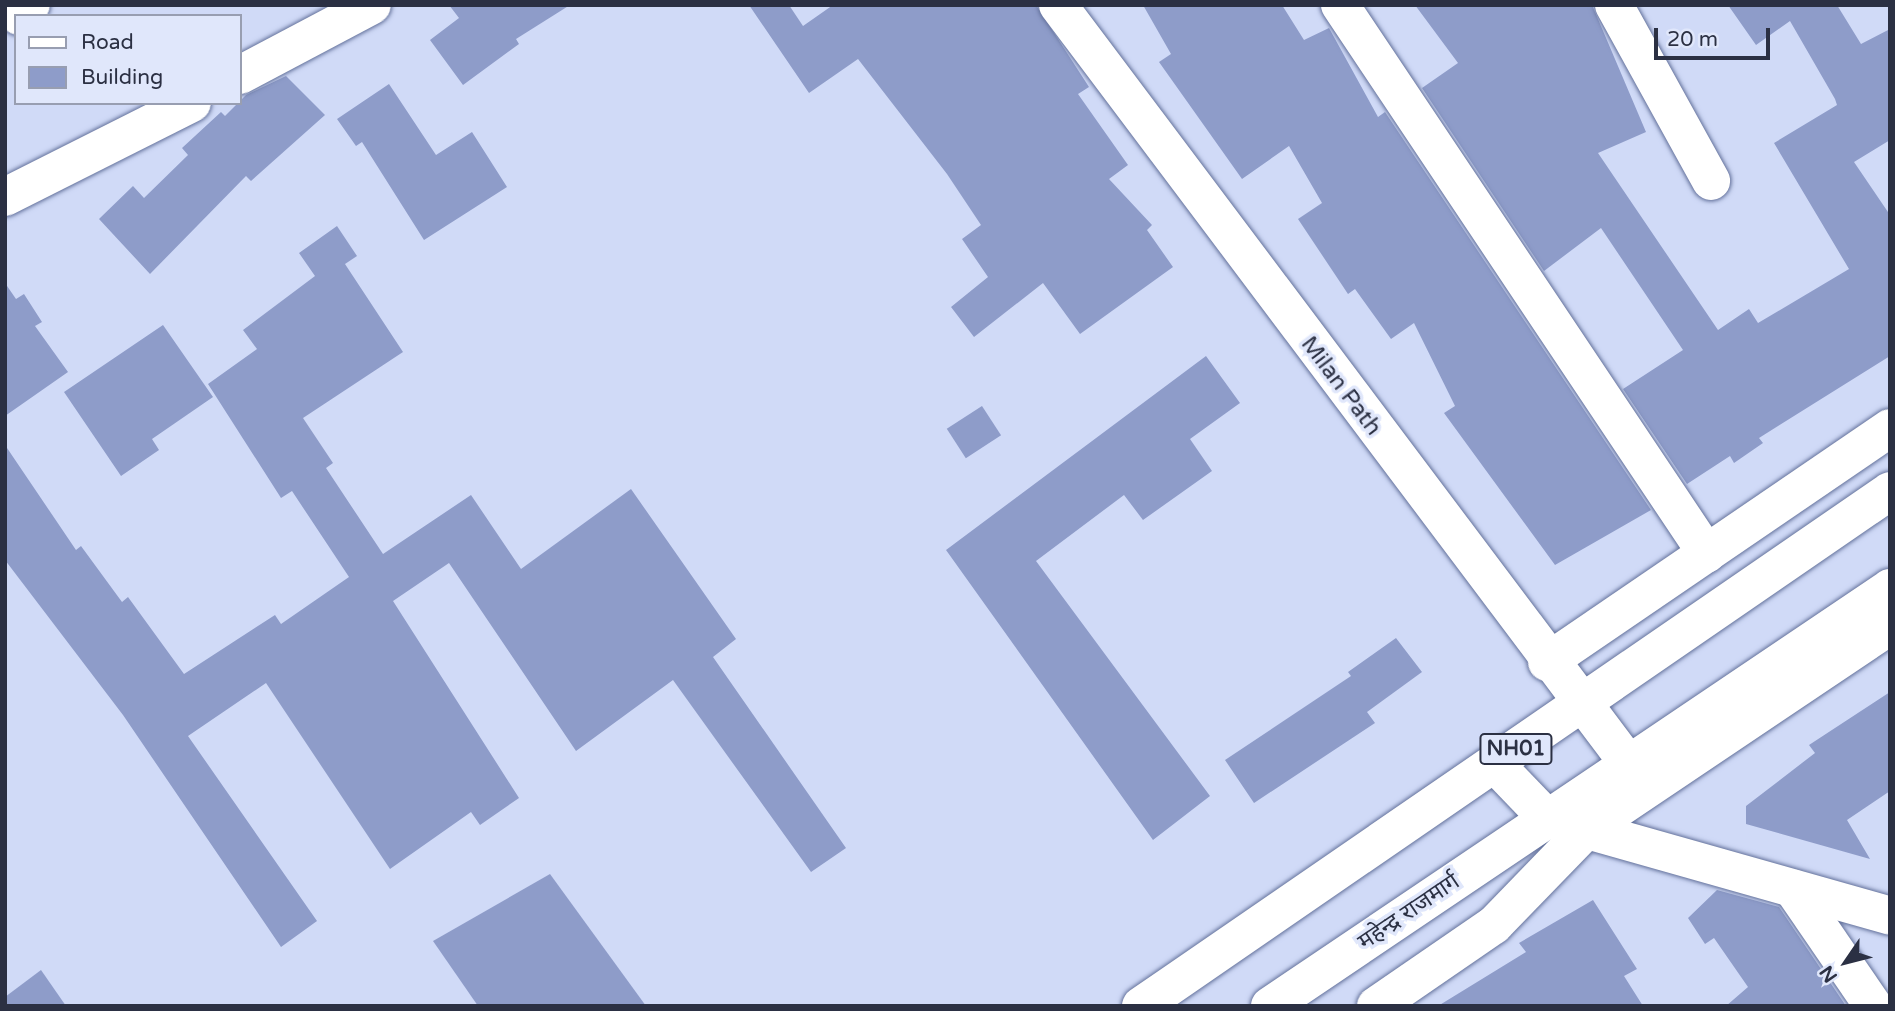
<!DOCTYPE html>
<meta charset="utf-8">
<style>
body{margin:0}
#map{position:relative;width:1895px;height:1011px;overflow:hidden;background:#d0daf7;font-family:"Varela Round","Noto Sans Devanagari",sans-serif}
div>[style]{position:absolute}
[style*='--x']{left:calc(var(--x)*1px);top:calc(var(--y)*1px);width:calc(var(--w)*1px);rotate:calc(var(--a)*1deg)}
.building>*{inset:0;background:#8e9cc9;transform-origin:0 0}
.roads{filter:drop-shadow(0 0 2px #63719b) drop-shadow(0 0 2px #63719b)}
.minor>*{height:38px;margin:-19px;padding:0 19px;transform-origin:19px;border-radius:19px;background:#fff}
.highway>*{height:38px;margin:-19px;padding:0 19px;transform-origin:19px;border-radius:19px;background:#fff}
span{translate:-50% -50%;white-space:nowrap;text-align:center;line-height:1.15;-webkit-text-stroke:7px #e0e7fb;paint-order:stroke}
.shield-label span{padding:2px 5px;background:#e0e7fb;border:2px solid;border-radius:5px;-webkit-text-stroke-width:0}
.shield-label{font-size:21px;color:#2b3043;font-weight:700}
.street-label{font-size:23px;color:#2b3043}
.frame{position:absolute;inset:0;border:7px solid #2b3043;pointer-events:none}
.legend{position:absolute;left:14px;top:14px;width:228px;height:91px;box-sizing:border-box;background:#e0e7fb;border:2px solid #989eb1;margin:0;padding:9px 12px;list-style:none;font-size:21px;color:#2b3043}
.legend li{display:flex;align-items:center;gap:14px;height:35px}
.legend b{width:35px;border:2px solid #989eb1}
.north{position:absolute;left:1811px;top:927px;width:70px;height:70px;-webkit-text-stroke:5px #e0e7fb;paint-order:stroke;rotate:235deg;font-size:19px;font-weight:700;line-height:28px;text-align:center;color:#2b3043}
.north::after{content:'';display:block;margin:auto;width:24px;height:32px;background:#2b3043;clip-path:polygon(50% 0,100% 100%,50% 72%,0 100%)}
.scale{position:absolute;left:1654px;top:28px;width:116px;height:32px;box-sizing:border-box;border:4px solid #2b3043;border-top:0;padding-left:9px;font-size:21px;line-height:24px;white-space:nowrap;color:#2b3043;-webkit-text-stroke:5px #e0e7fb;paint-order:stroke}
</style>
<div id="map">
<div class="building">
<div style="clip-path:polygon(449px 5px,570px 5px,516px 39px,519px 44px,463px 85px,430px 40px,459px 18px)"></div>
<div style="clip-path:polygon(749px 5px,789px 5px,803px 26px,833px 5px,1036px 5px,1089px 87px,1078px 94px,1128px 165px,1109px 179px,1152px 225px,1147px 230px,1173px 267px,1080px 334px,1043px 283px,974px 337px,951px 307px,988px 277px,962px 239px,981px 225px,947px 174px,858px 59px,809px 93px)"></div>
<div style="clip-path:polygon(1143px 5px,1282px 5px,1304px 40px,1329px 28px,1378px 117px,1385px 112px,1651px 510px,1555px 565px,1444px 413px,1455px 406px,1414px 323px,1391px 339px,1355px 289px,1348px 294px,1298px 219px,1322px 203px,1289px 146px,1242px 179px,1159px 62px,1171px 54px)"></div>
<div style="clip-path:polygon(1415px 5px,1592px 5px,1646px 132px,1598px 153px,1718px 330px,1749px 309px,1758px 323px,1849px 269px,1774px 143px,1837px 105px,1835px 99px,1790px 21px,1756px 45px,1728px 5px,1837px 5px,1861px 44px,1890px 29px,1890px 140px,1854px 162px,1890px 215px,1890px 356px,1759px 438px,1763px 443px,1734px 463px,1730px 456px,1687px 484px,1623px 389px,1683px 350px,1601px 228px,1544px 271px,1422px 88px,1458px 63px)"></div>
<div style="clip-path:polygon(286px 76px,325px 115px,251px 181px,246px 176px,150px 274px,99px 219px,133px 186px,144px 198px,188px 155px,182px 148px,221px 112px,225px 116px,246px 95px)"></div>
<div style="clip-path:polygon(389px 84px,436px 155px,472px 132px,507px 187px,424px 240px,362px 142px,356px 146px,337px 119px)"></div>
<div style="clip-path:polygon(337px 226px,357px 256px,345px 264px,403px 352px,303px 418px,333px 463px,326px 468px,383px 554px,471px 495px,521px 569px,631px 489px,736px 639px,713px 657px,846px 848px,811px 872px,673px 680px,576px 751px,449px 563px,393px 601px,519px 798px,480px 825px,471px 812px,390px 869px,266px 683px,188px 736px,317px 921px,281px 947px,123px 715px,5px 560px,5px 445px,76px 550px,81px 546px,122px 602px,128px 597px,184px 674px,275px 615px,281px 624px,349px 577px,292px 491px,281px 498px,208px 384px,257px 349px,243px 330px,315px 276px,299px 253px)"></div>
<div style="clip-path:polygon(5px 283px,16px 299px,24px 294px,42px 322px,35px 326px,68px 372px,5px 416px)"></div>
<div style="clip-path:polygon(163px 325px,213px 397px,152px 439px,159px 450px,121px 476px,64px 392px)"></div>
<div style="clip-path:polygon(1206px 356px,1240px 403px,1190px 439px,1212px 471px,1143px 520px,1124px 495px,1036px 561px,1210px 796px,1153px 840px,946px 550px)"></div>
<div style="left:982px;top:406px;width:35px;height:42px;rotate:57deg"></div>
<div style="clip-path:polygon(1396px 638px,1422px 672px,1367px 712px,1375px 723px,1254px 803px,1225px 760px,1351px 676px,1348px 672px)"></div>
<div style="clip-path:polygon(1890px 692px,1890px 791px,1847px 820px,1870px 859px,1746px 824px,1746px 806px,1815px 753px,1809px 745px)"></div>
<div style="clip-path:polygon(550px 874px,646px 1006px,478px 1006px,433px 941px)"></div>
<div style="clip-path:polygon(1717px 890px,1779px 907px,1846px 1006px,1726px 1006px,1748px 987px,1714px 938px,1705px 944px,1688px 918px)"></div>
<div style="clip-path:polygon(1593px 900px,1637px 969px,1624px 976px,1643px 1006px,1438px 1006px,1526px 952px,1519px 943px)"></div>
<div style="clip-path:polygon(41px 970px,66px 1006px,5px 1006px,5px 997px)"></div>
</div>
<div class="roads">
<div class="minor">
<div style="--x:1058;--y:5;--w:948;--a:53.06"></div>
<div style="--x:1340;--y:5;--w:660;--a:56.24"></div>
<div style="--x:1614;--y:5;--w:201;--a:61.1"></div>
<div style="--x:19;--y:16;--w:16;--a:-43"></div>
<div style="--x:240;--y:75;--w:149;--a:-27.9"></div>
<div style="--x:5;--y:197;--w:209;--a:-26.7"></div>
<div style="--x:1547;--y:662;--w:415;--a:-34.3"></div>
<div style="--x:1495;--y:764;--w:76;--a:46.1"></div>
<div style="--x:1548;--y:819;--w:355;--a:15.8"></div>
<div style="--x:1793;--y:889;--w:142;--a:55.6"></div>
<div style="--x:1376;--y:1006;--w:143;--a:-34.5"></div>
<div style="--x:1494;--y:925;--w:132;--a:-45.9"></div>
<div style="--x:1586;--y:830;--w:366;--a:-33.9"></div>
</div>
<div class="highway">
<div style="--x:1141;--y:1006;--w:909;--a:-34.51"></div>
<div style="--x:1270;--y:1006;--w:748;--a:-33.99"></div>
</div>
</div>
<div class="shield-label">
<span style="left:1516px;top:749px">NH01</span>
</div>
<div class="street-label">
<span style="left:1341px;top:386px;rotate:53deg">Milan Path</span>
<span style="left:1409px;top:912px;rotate:-34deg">महेन्द्र राजमार्ग</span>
</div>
<div class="frame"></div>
<ul class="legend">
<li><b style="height:9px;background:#fff"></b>Road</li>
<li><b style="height:19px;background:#8e9cc9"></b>Building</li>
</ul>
<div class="north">N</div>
<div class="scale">20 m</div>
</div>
